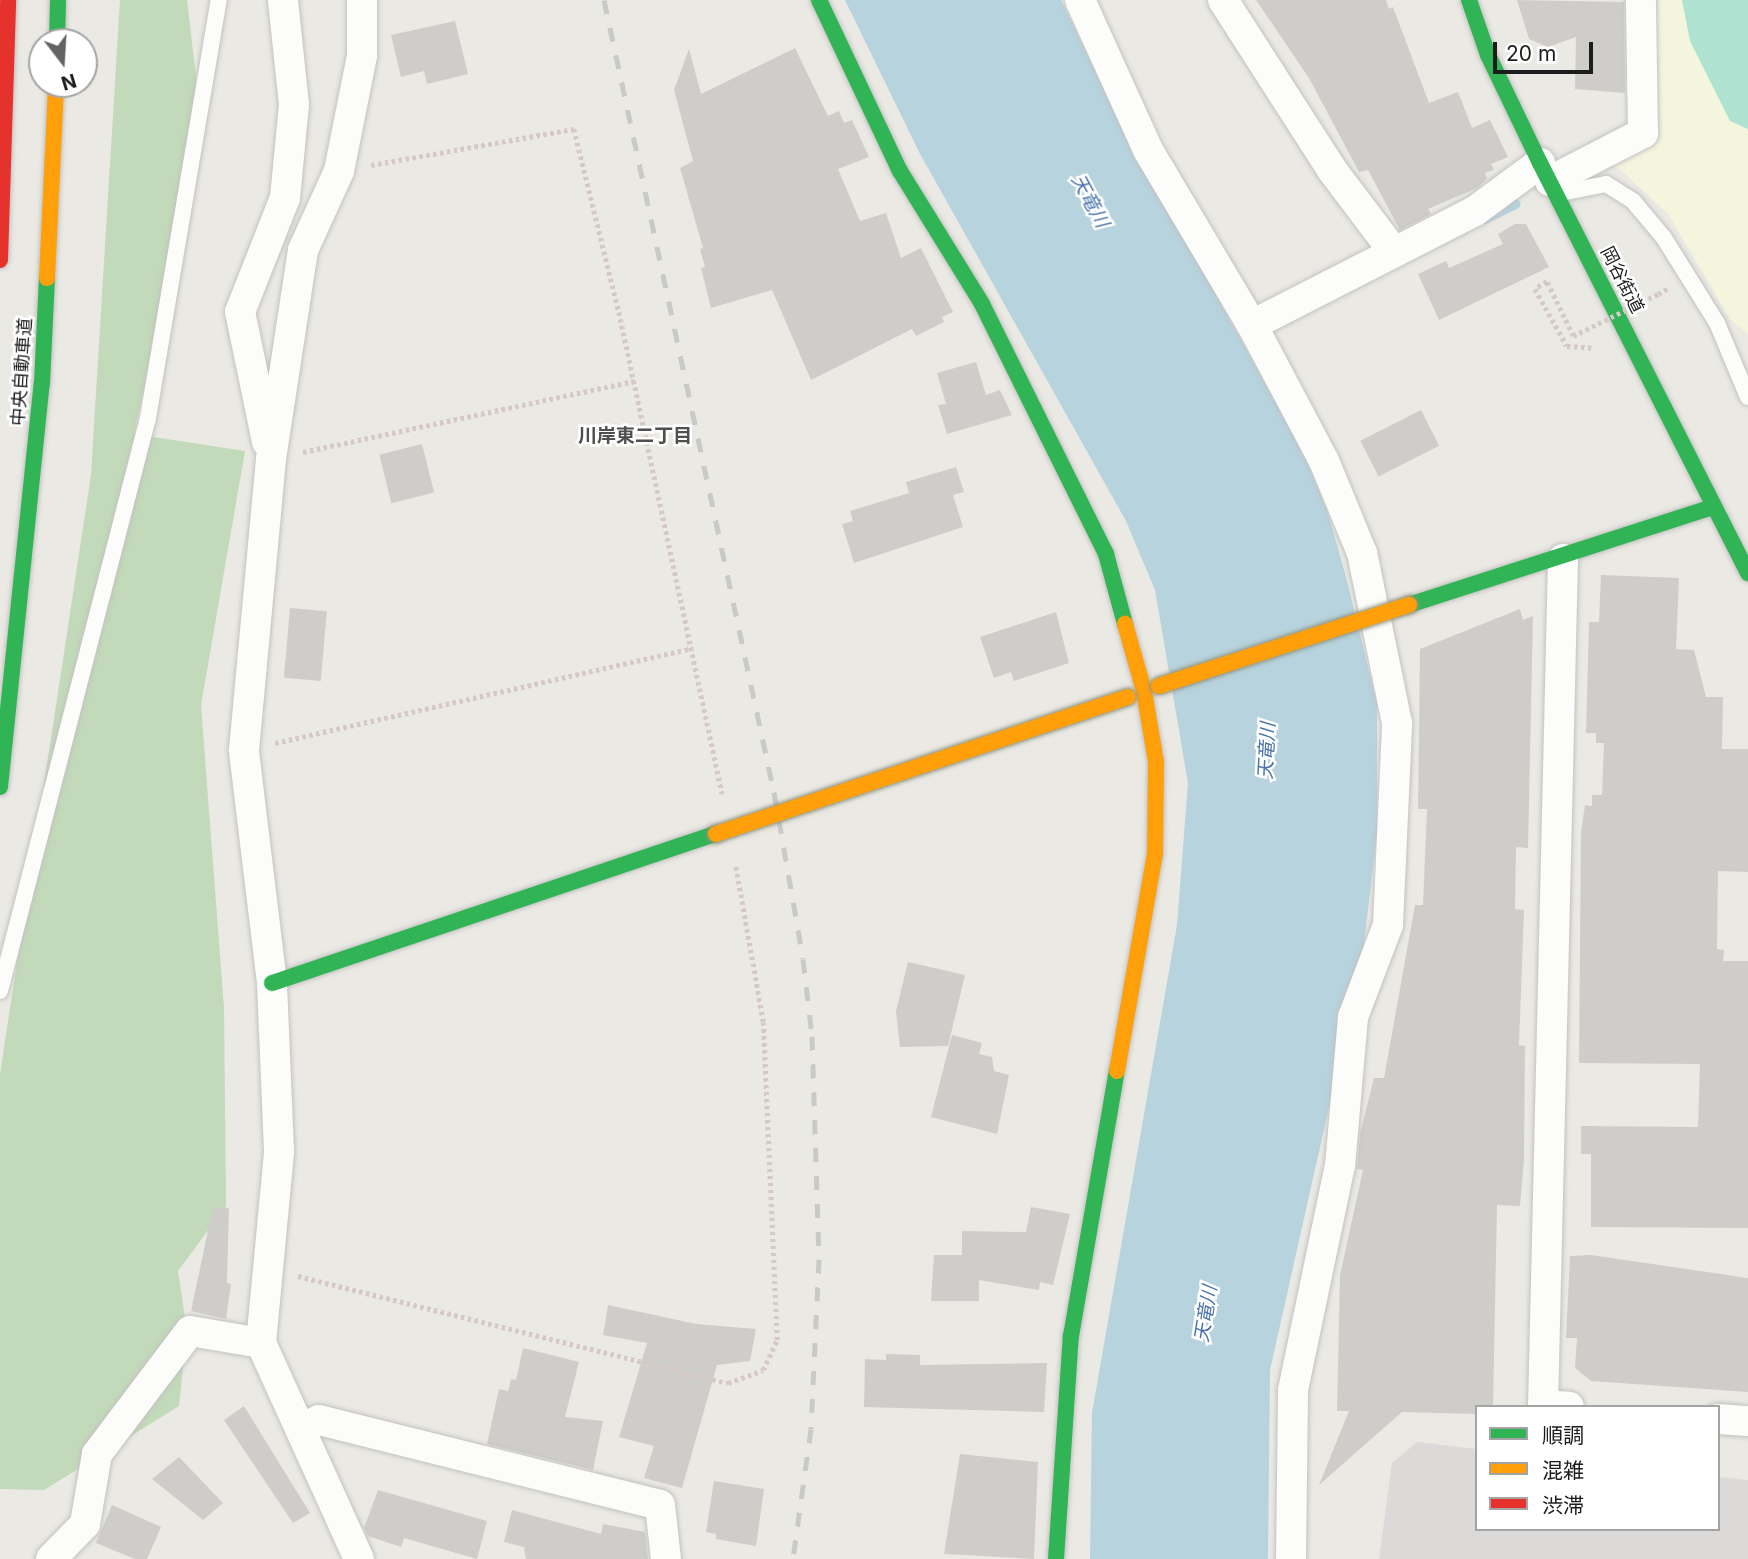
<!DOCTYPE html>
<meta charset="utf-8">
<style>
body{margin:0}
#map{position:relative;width:1748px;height:1559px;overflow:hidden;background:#eae9e4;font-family:Inter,"Noto Sans JP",sans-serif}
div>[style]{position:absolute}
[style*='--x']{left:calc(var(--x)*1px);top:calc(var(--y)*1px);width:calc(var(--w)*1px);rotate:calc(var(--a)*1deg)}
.education>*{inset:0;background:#f4f5dd}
.forest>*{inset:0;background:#c2dab9}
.pitch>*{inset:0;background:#afe2d0}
.parking>*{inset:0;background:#dbdad8}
.water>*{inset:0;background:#b7d3de}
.stream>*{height:10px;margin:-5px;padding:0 5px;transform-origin:5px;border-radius:5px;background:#b7d3de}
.building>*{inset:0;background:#cfcdc9;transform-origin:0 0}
.path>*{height:4.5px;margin-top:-2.25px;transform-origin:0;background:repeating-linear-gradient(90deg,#d6c8c4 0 3.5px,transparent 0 7px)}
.roads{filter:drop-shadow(0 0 2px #c3c2c0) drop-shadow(0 0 2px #c3c2c0)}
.lane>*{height:16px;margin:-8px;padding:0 8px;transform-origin:8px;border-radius:8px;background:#fcfcfb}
.street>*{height:30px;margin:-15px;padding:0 15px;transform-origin:15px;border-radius:15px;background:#fcfcfb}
.fast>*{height:16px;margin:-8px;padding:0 8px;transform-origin:8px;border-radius:8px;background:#30b455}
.slow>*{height:16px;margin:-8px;padding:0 8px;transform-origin:8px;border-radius:8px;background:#ff9f0a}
.jam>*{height:16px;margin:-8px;padding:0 8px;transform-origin:8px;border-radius:8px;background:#e5322d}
.rail>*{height:5px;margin-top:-2.5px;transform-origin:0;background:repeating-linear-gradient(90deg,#c9c9c8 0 14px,transparent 0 28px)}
.path-bridge>*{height:4.5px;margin-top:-2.25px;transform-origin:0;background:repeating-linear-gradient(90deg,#d6c8c4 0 3.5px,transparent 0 7px)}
.bridges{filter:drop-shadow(0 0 2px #90937d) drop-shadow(0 0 2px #90937d)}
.slow-bridge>*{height:16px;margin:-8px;padding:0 8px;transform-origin:8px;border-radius:8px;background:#ff9f0a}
span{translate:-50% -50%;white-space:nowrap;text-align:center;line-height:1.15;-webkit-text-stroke:5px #fff;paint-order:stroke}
.street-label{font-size:18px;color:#1c1c1c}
.water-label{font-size:19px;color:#4972aa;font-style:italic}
.neighbourhood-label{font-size:19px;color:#4f4f4f;font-weight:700}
.legend{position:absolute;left:1475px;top:1405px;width:245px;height:126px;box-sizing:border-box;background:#fff;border:2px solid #a4a4a4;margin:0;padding:9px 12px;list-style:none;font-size:21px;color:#1c1c1c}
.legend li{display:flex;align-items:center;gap:14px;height:35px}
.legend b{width:35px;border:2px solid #a4a4a4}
.north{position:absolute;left:28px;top:28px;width:70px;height:70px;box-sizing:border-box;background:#fff;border:2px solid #a4a4a4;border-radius:50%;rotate:163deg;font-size:19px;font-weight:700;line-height:28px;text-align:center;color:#1c1c1c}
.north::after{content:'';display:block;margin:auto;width:24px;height:32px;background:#646462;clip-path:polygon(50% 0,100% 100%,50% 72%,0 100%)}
.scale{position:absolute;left:1493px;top:42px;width:100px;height:32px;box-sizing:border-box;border:4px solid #1c1c1c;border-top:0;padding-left:9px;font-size:21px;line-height:24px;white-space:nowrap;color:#1c1c1c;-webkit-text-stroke:5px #fff;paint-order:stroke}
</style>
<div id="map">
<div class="education">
<div style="clip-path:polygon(1649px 0,1748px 0,1748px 334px,1730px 319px,1669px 215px,1623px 172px,1602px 159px,1652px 131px)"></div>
</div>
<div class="forest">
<div style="clip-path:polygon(120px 0,187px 0,201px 119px,134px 434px,245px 451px,201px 705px,224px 1008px,226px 1206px,178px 1271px,187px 1331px,179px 1406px,44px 1490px,0 1489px,0 1074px,91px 475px)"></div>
</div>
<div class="pitch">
<div style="clip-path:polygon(1682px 0,1748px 0,1748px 129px,1730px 121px,1690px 41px)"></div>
</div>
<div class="parking">
<div style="clip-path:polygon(1417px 1442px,1477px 1449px,1477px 1529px,1718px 1529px,1718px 1477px,1748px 1480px,1748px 1559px,1379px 1559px,1392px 1463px)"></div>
</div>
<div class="water">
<div style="clip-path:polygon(845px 0,1061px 0,1125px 133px,1301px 447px,1327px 510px,1346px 577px,1377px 704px,1377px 834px,1362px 960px,1270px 1370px,1268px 1559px,1090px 1559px,1092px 1413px,1177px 925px,1188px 783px,1155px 590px,1126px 521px,919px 152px)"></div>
</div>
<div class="stream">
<div style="--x:1485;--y:219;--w:34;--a:-26"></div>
</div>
<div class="building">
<div style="clip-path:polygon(1256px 0,1386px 0,1389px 9px,1393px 7px,1429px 103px,1458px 92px,1472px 128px,1490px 120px,1508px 157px,1491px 164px,1494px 170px,1485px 173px,1487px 179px,1477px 188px,1428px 209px,1431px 214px,1400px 230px,1368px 170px,1359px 172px,1309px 78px)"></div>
<div style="clip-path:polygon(1517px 0,1624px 2px,1625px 93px,1575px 89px,1576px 37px,1548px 47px,1529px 39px)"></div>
<div style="clip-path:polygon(455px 21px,468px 74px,427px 84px,424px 71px,401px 77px,391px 35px)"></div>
<div style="clip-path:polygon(795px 48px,828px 116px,839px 111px,844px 123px,852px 120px,869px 157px,838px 169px,860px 221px,886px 213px,901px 258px,921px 248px,953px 312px,942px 317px,944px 322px,916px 336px,912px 329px,811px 380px,772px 290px,711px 308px,701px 268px,705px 267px,700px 249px,703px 248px,680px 168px,693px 161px,674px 90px,689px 49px,701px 94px)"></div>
<div style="clip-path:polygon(1515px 224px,1526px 224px,1549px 267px,1439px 320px,1418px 274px,1446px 261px,1449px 268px,1503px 244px,1498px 234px)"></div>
<div style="clip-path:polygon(976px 362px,986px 395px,1000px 390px,1012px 415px,947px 434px,938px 405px,946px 404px,937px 373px)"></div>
<div style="left:1421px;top:410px;width:40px;height:68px;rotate:63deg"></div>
<div style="left:422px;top:444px;width:50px;height:44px;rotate:76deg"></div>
<div style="clip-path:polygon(956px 467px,964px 492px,953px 495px,963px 527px,854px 563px,842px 524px,853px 521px,850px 511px,909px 493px,906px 482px)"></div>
<div style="clip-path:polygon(1601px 575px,1679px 578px,1676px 649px,1694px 650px,1706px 697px,1723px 697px,1722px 749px,1748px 749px,1748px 872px,1718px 871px,1717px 949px,1724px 950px,1723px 961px,1748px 961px,1748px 1228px,1591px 1227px,1591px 1154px,1581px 1154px,1581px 1126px,1698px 1127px,1700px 1064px,1579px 1063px,1581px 832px,1585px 805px,1592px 806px,1592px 795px,1602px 795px,1604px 743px,1596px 743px,1596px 733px,1586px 733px,1589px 622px,1599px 622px)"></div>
<div style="left:290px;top:608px;width:37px;height:70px;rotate:5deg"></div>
<div style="clip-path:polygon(1520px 609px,1523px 620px,1533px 616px,1528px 848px,1516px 847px,1515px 909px,1524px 910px,1519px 1045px,1525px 1046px,1524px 1160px,1520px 1206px,1497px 1205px,1493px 1407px,1477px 1407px,1477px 1414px,1402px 1412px,1319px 1485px,1349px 1411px,1337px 1411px,1340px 1275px,1363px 1170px,1357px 1169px,1360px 1134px,1374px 1078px,1384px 1078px,1415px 905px,1423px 905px,1427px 809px,1418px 809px,1420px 649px)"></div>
<div style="clip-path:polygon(1056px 612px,1069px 663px,1014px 681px,1011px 672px,994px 678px,980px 637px)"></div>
<div style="clip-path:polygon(908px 962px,965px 975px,948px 1046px,900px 1047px,896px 1011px)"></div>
<div style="clip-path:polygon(952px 1035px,982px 1043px,979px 1054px,992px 1057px,994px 1071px,1009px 1075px,997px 1134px,931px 1117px)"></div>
<div style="clip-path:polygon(213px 1207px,229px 1208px,227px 1283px,231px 1284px,226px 1319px,191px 1311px)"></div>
<div style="clip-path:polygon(1031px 1207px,1070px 1214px,1053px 1285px,1040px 1282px,1039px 1290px,979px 1280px,979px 1301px,931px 1301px,934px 1255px,962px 1255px,962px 1231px,1026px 1232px)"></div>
<div style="clip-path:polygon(1591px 1255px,1748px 1278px,1748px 1392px,1591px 1381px,1575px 1368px,1577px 1338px,1566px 1338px,1570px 1256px)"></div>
<div style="clip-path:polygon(608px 1305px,696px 1324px,756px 1329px,750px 1361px,717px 1365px,682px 1488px,644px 1478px,654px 1446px,619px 1437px,647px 1343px,603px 1335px)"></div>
<div style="clip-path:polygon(523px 1348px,579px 1362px,565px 1417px,603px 1421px,593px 1470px,487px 1444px,499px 1389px,508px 1391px,511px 1379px,516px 1380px)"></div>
<div style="clip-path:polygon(886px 1354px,920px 1355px,920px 1365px,1047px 1363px,1044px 1412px,864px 1407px,865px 1359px,886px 1360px)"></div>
<div style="clip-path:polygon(244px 1406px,310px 1513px,293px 1523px,224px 1420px)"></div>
<div style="clip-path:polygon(960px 1454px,1038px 1462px,1034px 1559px,944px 1554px)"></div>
<div style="clip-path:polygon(179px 1457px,223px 1503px,203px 1520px,152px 1479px)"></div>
<div style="clip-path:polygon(714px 1481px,764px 1489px,756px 1546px,716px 1539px,716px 1534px,706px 1532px)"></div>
<div style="clip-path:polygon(378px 1490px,487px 1521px,477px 1559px,404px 1538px,401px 1547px,368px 1536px,364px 1528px)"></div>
<div style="clip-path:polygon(112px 1505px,161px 1527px,147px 1559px,135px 1559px,96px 1543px)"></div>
<div style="clip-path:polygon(512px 1510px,601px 1534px,603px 1524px,645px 1532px,648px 1559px,526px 1559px,524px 1547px,504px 1542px)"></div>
</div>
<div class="path">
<div style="--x:371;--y:165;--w:206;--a:-10.1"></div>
<div style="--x:574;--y:129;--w:188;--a:76.2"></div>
<div style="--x:619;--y:312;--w:493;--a:77.9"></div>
<div style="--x:1658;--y:294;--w:13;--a:-29"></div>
<div style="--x:1573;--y:336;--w:60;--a:-115.7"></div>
<div style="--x:1547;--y:282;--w:14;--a:150"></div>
<div style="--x:1535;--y:289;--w:65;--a:60.7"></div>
<div style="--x:1567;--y:346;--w:28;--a:4"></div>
<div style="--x:303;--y:452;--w:339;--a:-12.1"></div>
<div style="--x:275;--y:743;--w:428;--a:-12.8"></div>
<div style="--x:298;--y:1276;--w:443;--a:14"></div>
<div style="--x:728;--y:1383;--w:37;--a:-20"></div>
<div style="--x:763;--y:1370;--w:33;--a:-65"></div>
<div style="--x:777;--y:1340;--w:318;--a:-92.5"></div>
<div style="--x:763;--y:1022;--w:160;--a:-100"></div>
</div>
<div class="roads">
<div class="lane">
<div style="--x:1556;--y:194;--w:51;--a:-11.3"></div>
<div style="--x:1606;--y:184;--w:32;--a:32"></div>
<div style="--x:1633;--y:201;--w:48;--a:50"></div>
<div style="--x:1664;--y:238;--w:100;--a:58.1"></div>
<div style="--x:1717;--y:323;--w:80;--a:67.3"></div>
<div style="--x:0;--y:991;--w:592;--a:-75.52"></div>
<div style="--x:148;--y:418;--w:424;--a:-80.4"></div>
</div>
<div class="street">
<div style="--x:1080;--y:0;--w:165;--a:65.6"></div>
<div style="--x:1148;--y:150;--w:204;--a:59.3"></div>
<div style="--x:1223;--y:0;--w:202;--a:57.3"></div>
<div style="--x:1332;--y:170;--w:103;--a:52.9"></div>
<div style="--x:1550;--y:181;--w:105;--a:-27.3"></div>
<div style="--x:1643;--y:133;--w:133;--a:-90.9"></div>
<div style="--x:267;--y:442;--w:133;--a:-101.7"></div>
<div style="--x:240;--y:312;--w:123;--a:-68.5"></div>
<div style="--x:285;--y:198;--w:93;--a:-84.5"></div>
<div style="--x:294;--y:105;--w:106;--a:-96"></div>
<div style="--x:1563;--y:559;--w:846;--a:91.35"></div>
<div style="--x:1543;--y:1405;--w:26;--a:4"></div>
<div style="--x:1718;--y:1419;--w:30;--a:4"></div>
<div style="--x:302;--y:1429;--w:19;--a:-28"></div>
<div style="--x:319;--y:1420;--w:351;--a:14"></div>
<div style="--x:660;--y:1505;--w:54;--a:83.7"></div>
<div style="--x:51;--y:1559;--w:49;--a:-45.8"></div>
<div style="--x:85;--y:1524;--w:71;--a:-80.3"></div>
<div style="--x:97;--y:1454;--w:154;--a:-52.9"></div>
<div style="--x:190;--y:1331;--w:72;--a:9.6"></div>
<div style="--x:359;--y:1559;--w:237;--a:-114.4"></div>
<div style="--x:261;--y:1343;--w:193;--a:-84.6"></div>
<div style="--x:279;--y:1151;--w:168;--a:-92.4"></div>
<div style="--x:272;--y:983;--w:235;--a:-96.9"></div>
<div style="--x:244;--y:750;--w:292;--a:-84.7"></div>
<div style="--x:271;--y:459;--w:211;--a:-81.3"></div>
<div style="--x:303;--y:250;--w:87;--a:-65.5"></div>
<div style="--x:339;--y:171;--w:117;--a:-78.7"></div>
<div style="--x:362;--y:56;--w:56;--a:-90"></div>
<div style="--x:1291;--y:1559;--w:169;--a:-89.3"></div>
<div style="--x:1293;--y:1390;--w:229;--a:-78.2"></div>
<div style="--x:1340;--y:1166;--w:150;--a:-85"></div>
<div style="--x:1353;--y:1017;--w:98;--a:-69.2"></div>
<div style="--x:1388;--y:925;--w:202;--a:-87.4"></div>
<div style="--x:1397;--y:723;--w:174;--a:-101.6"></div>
<div style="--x:1362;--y:553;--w:100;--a:-112.4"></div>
<div style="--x:1324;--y:461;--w:154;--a:-117.9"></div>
<div style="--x:1252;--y:325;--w:250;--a:-27.1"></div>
<div style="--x:1475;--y:211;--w:81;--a:-36.4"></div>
</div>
<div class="fast">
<div style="--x:819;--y:0;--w:189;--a:64.7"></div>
<div style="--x:900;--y:171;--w:156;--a:58.3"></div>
<div style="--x:982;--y:304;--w:279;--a:63.6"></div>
<div style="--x:1106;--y:554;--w:73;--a:74.8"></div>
<div style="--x:1469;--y:0;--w:58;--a:70.9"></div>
<div style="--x:1488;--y:55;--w:120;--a:64.3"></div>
<div style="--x:1540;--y:163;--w:460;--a:63.1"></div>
<div style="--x:57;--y:42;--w:42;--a:-88.6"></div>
<div style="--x:1409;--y:605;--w:318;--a:-17.9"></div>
<div style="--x:0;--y:787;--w:406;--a:-84.1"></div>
<div style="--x:42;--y:383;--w:105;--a:-87.3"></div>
<div style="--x:272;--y:983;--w:468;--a:-18.6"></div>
<div style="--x:1056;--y:1559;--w:224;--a:-86.2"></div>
<div style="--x:1071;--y:1336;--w:269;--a:-80.2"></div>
</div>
<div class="slow">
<div style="--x:47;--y:278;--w:194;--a:-87.3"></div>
<div style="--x:1117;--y:1071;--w:220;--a:-80.1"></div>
<div style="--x:1155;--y:854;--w:92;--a:-89.4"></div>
<div style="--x:1156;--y:762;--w:72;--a:-99.6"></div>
<div style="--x:1144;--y:691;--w:70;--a:-105.8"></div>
</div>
<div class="jam">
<div style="--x:0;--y:260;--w:260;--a:-88.2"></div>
</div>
</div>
<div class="rail">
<div style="--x:604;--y:0;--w:810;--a:77.89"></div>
<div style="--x:774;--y:792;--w:169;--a:80.1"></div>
<div style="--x:803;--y:959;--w:78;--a:83.3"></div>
<div style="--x:812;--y:1036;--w:223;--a:88.2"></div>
<div style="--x:819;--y:1259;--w:170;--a:92.7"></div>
<div style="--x:811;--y:1429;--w:131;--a:97.9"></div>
</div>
<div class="path-bridge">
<div style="--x:1573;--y:336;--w:95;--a:-26.3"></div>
</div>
<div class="bridges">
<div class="slow-bridge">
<div style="--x:1159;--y:686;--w:263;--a:-18"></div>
<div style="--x:716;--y:834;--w:434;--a:-18.4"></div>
</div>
</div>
<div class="street-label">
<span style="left:1622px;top:280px;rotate:63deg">岡谷街道</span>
<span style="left:22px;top:372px;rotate:-86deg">中央自動車道</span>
</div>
<div class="water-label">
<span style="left:1090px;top:201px;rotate:62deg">天竜川</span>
<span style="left:1267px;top:751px;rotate:-87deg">天竜川</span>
<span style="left:1206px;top:1314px;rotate:-81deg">天竜川</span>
</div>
<div class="neighbourhood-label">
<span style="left:635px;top:436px">川岸東二丁目</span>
</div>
<ul class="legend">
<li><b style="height:9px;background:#30b455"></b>順調</li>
<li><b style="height:9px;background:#ff9f0a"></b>混雑</li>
<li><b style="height:9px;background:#e5322d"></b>渋滞</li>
</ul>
<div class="north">N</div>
<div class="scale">20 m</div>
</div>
